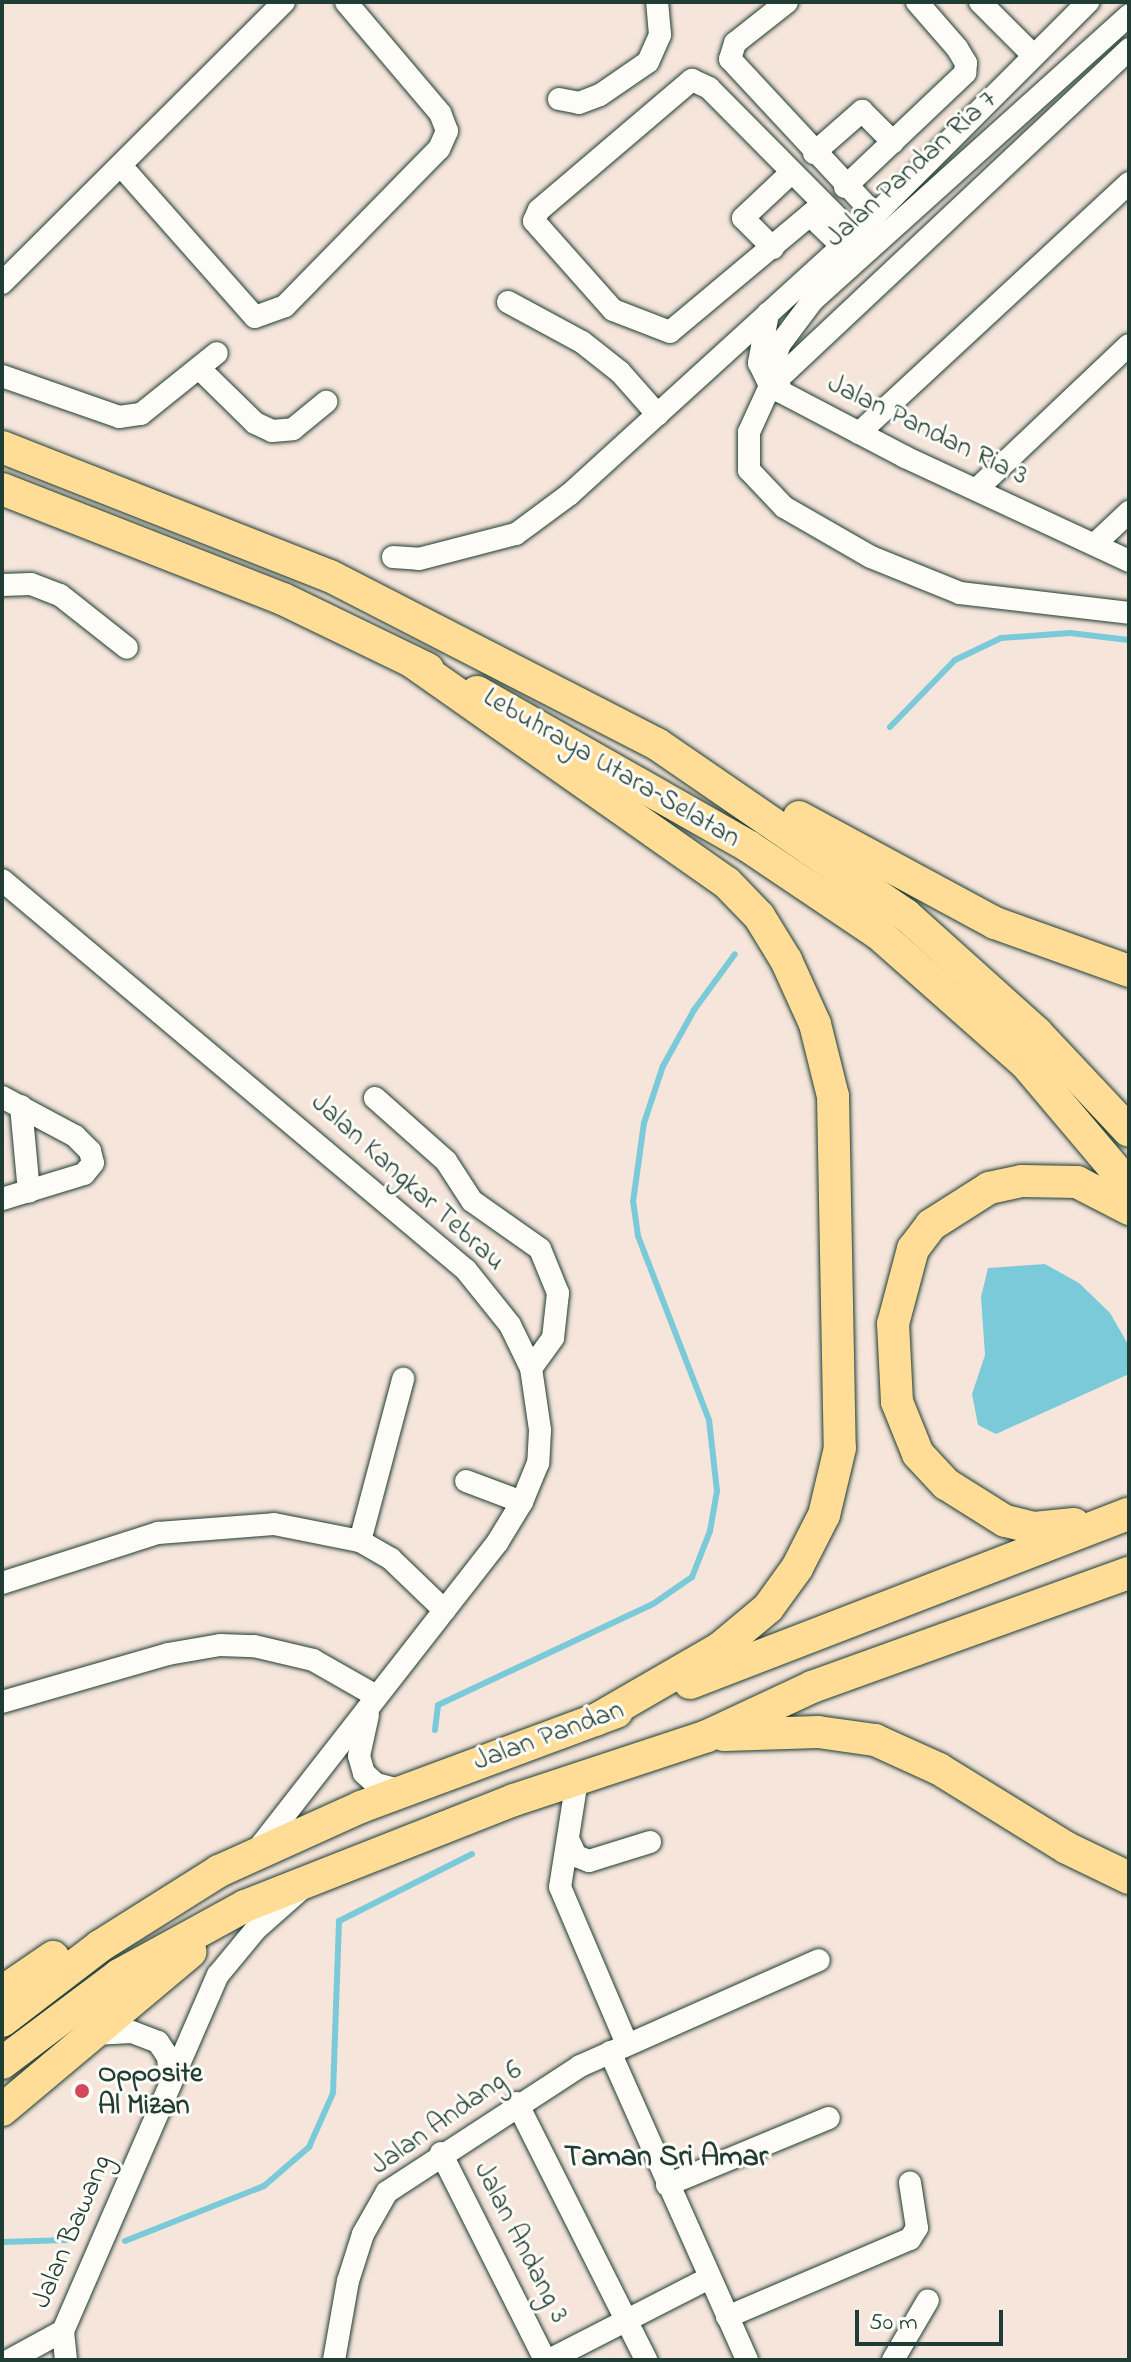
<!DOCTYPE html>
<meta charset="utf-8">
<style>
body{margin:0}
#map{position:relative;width:1131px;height:2362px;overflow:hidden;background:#f5e5da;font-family:"Indie Flower",sans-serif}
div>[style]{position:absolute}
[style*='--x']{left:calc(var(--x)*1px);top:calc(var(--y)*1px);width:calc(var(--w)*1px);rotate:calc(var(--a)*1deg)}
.water>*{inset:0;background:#7bcad9}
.stream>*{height:6px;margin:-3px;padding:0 3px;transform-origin:3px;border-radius:3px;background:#7bcad9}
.roads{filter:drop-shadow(0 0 2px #1f3d34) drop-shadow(0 0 2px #1f3d34)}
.minor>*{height:22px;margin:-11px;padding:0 11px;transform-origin:11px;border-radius:11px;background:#fdfcf7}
.highway>*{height:32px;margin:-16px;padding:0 16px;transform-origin:16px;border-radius:16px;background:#ffdd96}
.dots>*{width:22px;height:22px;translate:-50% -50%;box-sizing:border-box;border:4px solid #fdfcf7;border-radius:50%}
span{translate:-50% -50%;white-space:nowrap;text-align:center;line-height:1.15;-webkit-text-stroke:6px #fdfcf7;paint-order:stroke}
.street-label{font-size:28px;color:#1f3d34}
.poi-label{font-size:28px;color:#1f3d34;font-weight:700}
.left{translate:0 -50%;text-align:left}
.neighbourhood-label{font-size:30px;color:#1f3d34;font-weight:700}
.frame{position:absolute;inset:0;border:4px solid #1f3d34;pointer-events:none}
.scale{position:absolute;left:855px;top:2310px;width:148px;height:36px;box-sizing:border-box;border:4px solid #1f3d34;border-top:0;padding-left:10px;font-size:24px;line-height:28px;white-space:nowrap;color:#1f3d34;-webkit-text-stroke:6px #fdfcf7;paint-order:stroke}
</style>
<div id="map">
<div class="water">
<div style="clip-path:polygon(1045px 1264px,1079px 1283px,1110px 1313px,1129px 1346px,1129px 1374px,996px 1434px,978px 1425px,972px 1394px,985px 1355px,981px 1297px,988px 1268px)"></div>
</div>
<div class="stream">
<div style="--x:890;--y:727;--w:93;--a:-45.9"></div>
<div style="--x:955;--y:660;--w:51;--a:-25.6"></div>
<div style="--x:1001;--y:638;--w:69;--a:-4.1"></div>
<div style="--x:1070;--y:633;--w:59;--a:6.8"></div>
<div style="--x:435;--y:1730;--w:25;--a:-83"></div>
<div style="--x:438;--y:1705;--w:238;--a:-25.2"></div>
<div style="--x:653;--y:1604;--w:47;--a:-34.7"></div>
<div style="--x:692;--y:1577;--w:49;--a:-68.6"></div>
<div style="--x:710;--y:1531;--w:41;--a:-80.1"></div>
<div style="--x:717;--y:1491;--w:71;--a:-96.4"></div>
<div style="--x:709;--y:1420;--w:197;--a:-111.1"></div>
<div style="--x:638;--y:1236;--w:34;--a:-98"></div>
<div style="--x:633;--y:1202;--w:80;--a:-82.1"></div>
<div style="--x:644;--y:1123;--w:60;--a:-71.6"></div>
<div style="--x:663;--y:1066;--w:64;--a:-61"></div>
<div style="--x:694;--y:1010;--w:69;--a:-53.8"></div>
<div style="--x:125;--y:2241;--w:149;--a:-21.6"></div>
<div style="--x:264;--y:2186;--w:60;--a:-40.9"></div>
<div style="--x:309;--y:2147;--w:59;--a:-66"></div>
<div style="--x:333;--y:2093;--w:172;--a:-88"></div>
<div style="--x:339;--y:1921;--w:149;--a:-26.7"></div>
<div style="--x:2;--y:2242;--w:66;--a:-1.7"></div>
</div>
<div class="roads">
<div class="minor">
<div style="--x:787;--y:2;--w:66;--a:141.7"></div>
<div style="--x:735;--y:43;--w:17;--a:107"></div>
<div style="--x:730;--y:59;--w:213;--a:47.1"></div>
<div style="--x:980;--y:2;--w:74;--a:45"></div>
<div style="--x:559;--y:99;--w:20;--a:11"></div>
<div style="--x:579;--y:103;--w:22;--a:-21"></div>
<div style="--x:600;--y:95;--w:58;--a:-34.5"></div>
<div style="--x:648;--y:62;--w:30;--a:-66"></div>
<div style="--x:660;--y:35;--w:33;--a:-95"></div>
<div style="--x:814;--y:153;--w:64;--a:-41.2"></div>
<div style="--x:862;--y:111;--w:44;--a:45"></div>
<div style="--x:123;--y:168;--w:199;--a:48.5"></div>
<div style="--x:255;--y:317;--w:32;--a:-20"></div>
<div style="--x:285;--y:306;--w:220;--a:-45.6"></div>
<div style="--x:439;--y:149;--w:20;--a:-66"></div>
<div style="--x:447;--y:131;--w:19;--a:-111"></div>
<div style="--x:440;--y:113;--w:145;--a:-130.3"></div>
<div style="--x:845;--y:187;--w:166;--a:-43.5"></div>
<div style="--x:965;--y:73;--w:10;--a:-84"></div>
<div style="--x:966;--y:63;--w:17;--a:-121"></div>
<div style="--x:957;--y:48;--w:61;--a:-131"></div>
<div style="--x:823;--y:204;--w:199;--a:140.1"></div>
<div style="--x:670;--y:332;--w:61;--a:-158.9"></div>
<div style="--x:613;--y:310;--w:119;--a:-131.6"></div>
<div style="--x:534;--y:221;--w:12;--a:-66"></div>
<div style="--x:539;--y:210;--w:201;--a:-40.4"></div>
<div style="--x:692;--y:80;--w:19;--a:25"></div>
<div style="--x:709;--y:88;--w:207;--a:45.2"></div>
<div style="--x:810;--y:215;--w:45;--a:44.1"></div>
<div style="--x:773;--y:248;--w:42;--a:-135"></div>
<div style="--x:743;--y:218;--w:67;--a:-43.2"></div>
<div style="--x:2;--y:283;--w:398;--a:-44.9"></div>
<div style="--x:508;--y:302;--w:84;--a:28.4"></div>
<div style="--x:582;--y:342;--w:48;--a:38.3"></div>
<div style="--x:620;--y:372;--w:57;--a:48.5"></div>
<div style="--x:768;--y:313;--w:51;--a:100.2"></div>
<div style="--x:759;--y:363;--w:25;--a:64"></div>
<div style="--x:770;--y:386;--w:153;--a:27.7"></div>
<div style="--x:905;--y:457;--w:247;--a:24.9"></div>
<div style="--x:200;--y:369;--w:77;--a:44.5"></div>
<div style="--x:255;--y:423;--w:19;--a:25"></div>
<div style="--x:272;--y:431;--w:21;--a:-5"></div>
<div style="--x:293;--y:429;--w:43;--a:-39.3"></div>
<div style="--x:2;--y:376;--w:124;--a:19.3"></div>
<div style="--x:119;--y:417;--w:22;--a:-8"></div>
<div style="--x:141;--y:414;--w:97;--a:-38.8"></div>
<div style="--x:778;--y:379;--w:482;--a:-43.2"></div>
<div style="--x:770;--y:386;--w:51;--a:114.5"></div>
<div style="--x:749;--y:432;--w:38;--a:90"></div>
<div style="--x:749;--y:470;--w:51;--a:46.6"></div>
<div style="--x:784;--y:507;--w:100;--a:29.9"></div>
<div style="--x:871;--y:557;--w:96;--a:22"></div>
<div style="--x:960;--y:593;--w:170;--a:6.7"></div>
<div style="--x:781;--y:392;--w:32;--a:-103"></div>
<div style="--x:774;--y:361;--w:18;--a:-71"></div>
<div style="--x:780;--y:344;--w:55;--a:-53.1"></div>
<div style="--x:813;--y:300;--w:426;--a:-42"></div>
<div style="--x:859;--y:433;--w:368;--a:-42.8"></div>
<div style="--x:977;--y:489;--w:209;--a:-43.5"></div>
<div style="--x:1095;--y:544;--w:47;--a:-43.3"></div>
<div style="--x:393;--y:557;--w:26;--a:4"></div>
<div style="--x:419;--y:559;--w:100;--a:-14.5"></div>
<div style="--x:516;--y:534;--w:67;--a:-36.5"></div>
<div style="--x:570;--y:494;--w:385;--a:-42.3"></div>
<div style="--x:855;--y:235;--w:330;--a:-45"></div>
<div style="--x:2;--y:585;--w:29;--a:-2"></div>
<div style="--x:31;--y:584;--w:31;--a:21"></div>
<div style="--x:60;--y:595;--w:85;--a:38.3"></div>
<div style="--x:2;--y:880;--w:606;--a:40.05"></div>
<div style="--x:466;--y:1270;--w:70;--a:51.3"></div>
<div style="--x:510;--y:1325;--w:48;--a:64"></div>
<div style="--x:531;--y:1368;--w:63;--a:81.7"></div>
<div style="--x:540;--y:1430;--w:33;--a:93"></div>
<div style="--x:538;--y:1463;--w:42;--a:112.3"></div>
<div style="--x:522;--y:1502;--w:48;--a:121.4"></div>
<div style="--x:497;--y:1543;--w:388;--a:128"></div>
<div style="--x:2;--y:1097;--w:83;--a:28.1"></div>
<div style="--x:75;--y:1136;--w:21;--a:45"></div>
<div style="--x:90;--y:1151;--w:12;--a:76"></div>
<div style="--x:93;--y:1163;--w:14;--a:129"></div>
<div style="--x:84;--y:1174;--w:86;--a:163"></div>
<div style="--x:375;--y:1098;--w:95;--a:41.6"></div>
<div style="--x:446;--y:1161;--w:48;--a:57"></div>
<div style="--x:472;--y:1201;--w:83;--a:35.2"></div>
<div style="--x:540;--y:1249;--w:48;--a:67.8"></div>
<div style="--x:558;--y:1293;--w:45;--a:96.3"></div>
<div style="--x:553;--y:1338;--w:37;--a:126"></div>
<div style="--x:21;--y:1106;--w:86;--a:84.7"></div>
<div style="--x:466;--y:1481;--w:60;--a:20.6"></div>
<div style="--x:360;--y:1541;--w:168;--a:-75.1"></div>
<div style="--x:2;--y:1583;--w:164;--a:-17.8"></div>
<div style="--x:158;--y:1533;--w:116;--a:-4.4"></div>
<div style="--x:274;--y:1524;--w:88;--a:11.2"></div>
<div style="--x:360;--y:1541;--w:36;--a:30"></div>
<div style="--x:391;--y:1559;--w:74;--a:43.9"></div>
<div style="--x:2;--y:1702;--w:173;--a:-16.1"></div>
<div style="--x:168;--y:1654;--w:53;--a:-9.8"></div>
<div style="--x:220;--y:1645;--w:34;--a:2"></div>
<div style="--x:254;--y:1646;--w:61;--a:13.3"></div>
<div style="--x:313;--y:1660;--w:73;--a:29.7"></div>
<div style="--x:368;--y:1715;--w:42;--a:102.4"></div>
<div style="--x:359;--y:1756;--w:18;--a:74"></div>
<div style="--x:364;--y:1773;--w:16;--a:43"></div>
<div style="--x:376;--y:1784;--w:27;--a:15"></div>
<div style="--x:577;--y:1780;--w:108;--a:99"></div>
<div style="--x:560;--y:1887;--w:171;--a:66.9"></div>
<div style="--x:568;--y:1839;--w:19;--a:65"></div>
<div style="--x:576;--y:1856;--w:14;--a:21"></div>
<div style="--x:589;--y:1861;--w:64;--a:-17.3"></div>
<div style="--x:93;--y:2034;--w:39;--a:-3"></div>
<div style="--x:132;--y:2032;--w:28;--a:21"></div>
<div style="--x:158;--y:2042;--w:18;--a:56"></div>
<div style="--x:168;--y:2057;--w:23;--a:85"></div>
<div style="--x:610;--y:2052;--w:337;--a:66"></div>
<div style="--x:517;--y:2103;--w:288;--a:63.3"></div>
<div style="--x:441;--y:2153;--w:232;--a:63.3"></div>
<div style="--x:667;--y:2185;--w:175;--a:-22.5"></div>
<div style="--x:727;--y:2317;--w:199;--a:-23.1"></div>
<div style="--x:910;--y:2239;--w:13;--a:-58"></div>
<div style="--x:917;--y:2228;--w:46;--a:-98.8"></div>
<div style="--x:10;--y:2360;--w:60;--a:-28.7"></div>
<div style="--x:66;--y:2360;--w:29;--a:-96"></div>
<div style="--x:63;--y:2331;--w:388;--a:-66.5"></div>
<div style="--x:218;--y:1975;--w:60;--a:-50.4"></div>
<div style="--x:256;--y:1929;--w:57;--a:-41.5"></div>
<div style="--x:334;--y:2360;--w:80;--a:-80"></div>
<div style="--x:348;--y:2281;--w:49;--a:-72.3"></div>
<div style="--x:363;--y:2234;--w:48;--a:-60.3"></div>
<div style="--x:387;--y:2192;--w:230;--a:-33.1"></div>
<div style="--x:580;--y:2066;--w:261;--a:-23.9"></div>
<div style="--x:549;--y:2360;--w:180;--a:-27.1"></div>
<div style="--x:893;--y:2360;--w:69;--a:-59.7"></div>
</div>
<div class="highway">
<div style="--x:2;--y:447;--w:352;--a:21.5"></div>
<div style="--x:330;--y:576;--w:368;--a:27.2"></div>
<div style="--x:657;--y:744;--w:302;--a:34.5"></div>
<div style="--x:906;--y:915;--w:176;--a:42"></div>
<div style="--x:1037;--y:1033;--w:134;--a:46.8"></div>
<div style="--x:2;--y:489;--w:302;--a:21.4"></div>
<div style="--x:283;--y:599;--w:161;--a:25.8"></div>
<div style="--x:411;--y:661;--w:386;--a:35.1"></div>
<div style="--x:727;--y:883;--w:46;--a:45.9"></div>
<div style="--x:759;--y:916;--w:52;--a:58.5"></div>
<div style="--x:786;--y:960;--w:70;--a:65.6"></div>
<div style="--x:815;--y:1024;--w:74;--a:76"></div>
<div style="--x:833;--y:1096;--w:352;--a:88.9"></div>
<div style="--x:840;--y:1448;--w:69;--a:103.4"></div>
<div style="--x:824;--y:1515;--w:59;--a:117"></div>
<div style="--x:797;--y:1568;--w:49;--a:125.9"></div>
<div style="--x:768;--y:1608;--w:62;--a:140.2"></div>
<div style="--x:720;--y:1648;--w:143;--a:149.9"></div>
<div style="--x:477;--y:692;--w:312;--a:29.6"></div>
<div style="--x:748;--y:846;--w:158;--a:33.9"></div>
<div style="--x:879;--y:934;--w:196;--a:41.5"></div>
<div style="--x:1026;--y:1064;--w:160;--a:49.8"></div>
<div style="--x:799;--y:817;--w:223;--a:28.4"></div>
<div style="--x:995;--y:923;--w:142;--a:19.7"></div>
<div style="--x:1074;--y:1524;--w:40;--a:174.3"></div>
<div style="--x:1034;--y:1528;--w:30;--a:-166"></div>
<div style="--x:1005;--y:1521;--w:70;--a:-147.9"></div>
<div style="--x:946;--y:1484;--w:41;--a:-133"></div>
<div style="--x:918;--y:1454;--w:56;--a:-112"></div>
<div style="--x:897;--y:1402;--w:78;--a:-92.9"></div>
<div style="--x:893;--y:1324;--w:78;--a:-75.1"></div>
<div style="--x:913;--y:1249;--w:30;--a:-53"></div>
<div style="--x:931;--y:1225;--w:69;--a:-32.5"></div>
<div style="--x:989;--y:1188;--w:34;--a:-12"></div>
<div style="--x:1022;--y:1181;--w:55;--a:1"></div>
<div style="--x:1077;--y:1182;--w:59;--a:27.4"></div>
<div style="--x:690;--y:1683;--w:470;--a:-21.1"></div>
<div style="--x:724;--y:1735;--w:94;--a:-1.8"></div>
<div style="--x:818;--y:1732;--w:58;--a:8"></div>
<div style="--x:875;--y:1740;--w:70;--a:24.4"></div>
<div style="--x:939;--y:1769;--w:150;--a:31.7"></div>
<div style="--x:1067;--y:1848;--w:69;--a:25.8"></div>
<div style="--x:2;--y:1992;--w:62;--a:-34.5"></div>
<div style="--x:2;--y:2021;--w:123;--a:-37.4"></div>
<div style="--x:100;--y:1946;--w:141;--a:-32.2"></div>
<div style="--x:219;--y:1871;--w:156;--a:-24.3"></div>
<div style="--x:361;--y:1807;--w:273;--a:-20.4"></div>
<div style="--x:2;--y:2063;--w:146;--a:-36.9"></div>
<div style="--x:119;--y:1975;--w:144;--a:-28.7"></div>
<div style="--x:245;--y:1906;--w:289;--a:-21.5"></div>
<div style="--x:514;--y:1800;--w:203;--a:-18.3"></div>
<div style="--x:707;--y:1736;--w:116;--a:-25"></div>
<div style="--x:812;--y:1687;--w:337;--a:-19.8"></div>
<div style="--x:2;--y:2110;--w:246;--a:-40"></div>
</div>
</div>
<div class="dots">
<div style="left:82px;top:2091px;background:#d1495b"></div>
</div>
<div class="street-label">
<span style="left:912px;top:170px;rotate:-42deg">Jalan Pandan Ria 7</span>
<span style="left:927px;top:431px;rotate:26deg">Jalan Pandan Ria 3</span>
<span style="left:611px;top:769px;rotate:30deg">Lebuhraya Utara–Selatan</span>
<span style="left:407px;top:1183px;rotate:42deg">Jalan Kangkar Tebrau</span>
<span style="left:549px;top:1737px;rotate:-20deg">Jalan Pandan</span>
<span style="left:447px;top:2119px;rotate:-35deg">Jalan Andang 6</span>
<span style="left:73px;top:2232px;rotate:-67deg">Jalan Bawang</span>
<span style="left:520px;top:2243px;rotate:63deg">Jalan Andang 3</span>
</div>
<div class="poi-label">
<span class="left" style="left:98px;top:2091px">Opposite<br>Al Mizan</span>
</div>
<div class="neighbourhood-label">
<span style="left:666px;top:2158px">Taman Sri Amar</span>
</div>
<div class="frame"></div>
<div class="scale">50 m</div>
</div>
